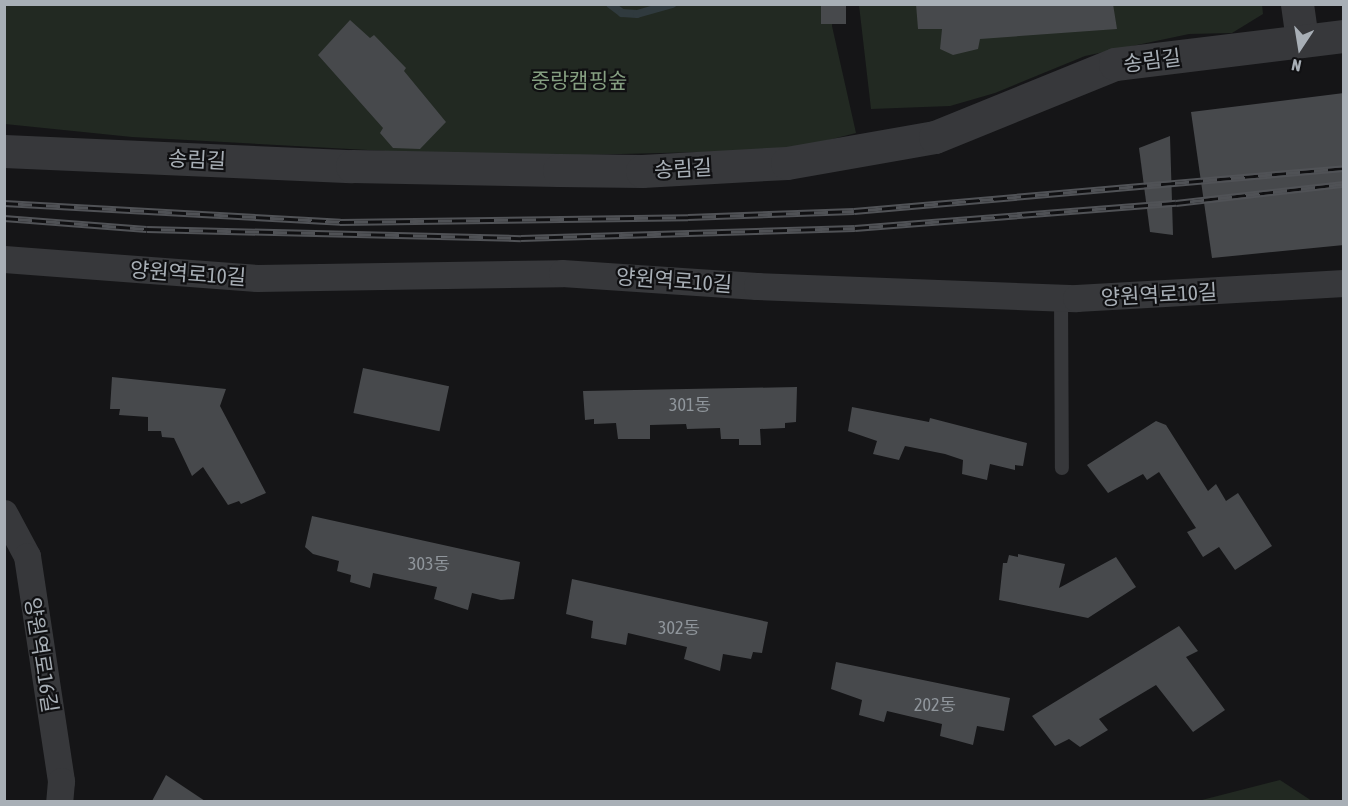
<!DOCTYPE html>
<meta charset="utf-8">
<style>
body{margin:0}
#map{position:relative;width:1348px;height:806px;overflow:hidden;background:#151517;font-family:"Asap Condensed","Noto Sans KR",sans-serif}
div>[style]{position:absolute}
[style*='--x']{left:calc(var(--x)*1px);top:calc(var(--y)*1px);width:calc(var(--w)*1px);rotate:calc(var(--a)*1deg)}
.green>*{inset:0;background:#222922}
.stream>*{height:8px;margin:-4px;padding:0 4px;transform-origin:4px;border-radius:4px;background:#303a3e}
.building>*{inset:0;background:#47494c;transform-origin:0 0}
.service>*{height:14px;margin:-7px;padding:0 7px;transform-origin:7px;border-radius:7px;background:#37383b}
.minor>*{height:27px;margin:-13.5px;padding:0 13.5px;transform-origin:13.5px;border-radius:13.5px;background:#37383b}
.tertiary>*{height:33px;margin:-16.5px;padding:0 16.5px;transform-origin:16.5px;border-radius:16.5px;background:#37383b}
.rail>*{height:7px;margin-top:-3.5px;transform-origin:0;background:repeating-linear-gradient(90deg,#101012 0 14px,#505256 0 28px);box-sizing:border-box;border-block:2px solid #505256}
span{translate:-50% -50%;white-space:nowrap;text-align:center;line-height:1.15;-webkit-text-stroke:4.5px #101012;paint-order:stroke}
.number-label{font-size:18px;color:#90969c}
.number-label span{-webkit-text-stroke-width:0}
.street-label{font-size:21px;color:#a8afb6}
.park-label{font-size:21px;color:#859f81}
.frame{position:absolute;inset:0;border:6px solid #a8afb6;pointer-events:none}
.north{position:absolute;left:1270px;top:18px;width:60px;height:60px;-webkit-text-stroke:4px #101012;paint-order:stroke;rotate:192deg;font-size:16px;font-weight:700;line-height:24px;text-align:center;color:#a8afb6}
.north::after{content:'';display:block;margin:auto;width:21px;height:27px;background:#a8afb6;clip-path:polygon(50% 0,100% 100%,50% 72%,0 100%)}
</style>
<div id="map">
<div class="green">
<div style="clip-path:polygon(834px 4px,832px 26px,856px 133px,789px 150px,495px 157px,132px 137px,5px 124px,5px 5px)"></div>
<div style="clip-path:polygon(1262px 4px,1263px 14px,1232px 33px,1189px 34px,1085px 56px,995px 93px,950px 106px,871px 109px,859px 5px)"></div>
<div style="clip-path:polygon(1280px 780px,1312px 801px,1198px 801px)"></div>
</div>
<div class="stream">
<div style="--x:610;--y:4;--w:15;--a:37"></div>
<div style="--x:622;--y:13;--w:15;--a:4"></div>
<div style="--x:637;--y:14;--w:37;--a:-16"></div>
</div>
<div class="building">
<div style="left:821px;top:4px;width:25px;height:20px"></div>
<div style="clip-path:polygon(916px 4px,1113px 4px,1117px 29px,980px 39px,978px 49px,953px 55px,940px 49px,942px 29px,918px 29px)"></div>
<div style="clip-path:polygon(350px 20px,370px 38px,374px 35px,406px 68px,404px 71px,446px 122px,420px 149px,393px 148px,380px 133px,383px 128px,318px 55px)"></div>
<div style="clip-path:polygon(1344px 93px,1344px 245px,1212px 258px,1191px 112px)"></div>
<div style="clip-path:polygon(1170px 136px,1173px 235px,1150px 232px,1139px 148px)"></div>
<div style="left:363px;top:368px;width:88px;height:46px;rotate:12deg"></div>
<div style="clip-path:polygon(112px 377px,226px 389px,220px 406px,266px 493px,241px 504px,239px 501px,228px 505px,203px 467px,192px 476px,174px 438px,162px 437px,161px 431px,148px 431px,148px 417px,119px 415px,120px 409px,110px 409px)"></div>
<div style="clip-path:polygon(797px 387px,796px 422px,785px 423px,785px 428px,760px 429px,761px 445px,739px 445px,739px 439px,721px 439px,720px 428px,687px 429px,686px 424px,650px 425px,650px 439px,618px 439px,616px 423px,594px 424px,594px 419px,585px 420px,583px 391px)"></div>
<div style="clip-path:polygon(852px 407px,929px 422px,930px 418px,1027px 443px,1023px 466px,1015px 465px,1015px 470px,990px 464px,987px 480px,962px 474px,963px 460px,945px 454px,905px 446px,899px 460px,873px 454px,877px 441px,848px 431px)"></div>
<div style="clip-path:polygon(1156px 421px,1166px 425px,1208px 491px,1216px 484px,1226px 501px,1238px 493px,1272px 546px,1235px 570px,1219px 547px,1203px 557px,1187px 532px,1196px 528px,1159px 472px,1147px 480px,1143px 474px,1108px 493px,1087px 465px)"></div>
<div style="clip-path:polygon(312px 516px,520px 562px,514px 599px,501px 600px,472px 593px,468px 610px,434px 599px,437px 587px,373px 573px,370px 588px,350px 582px,351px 575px,337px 571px,339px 561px,313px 554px,305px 547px)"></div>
<div style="clip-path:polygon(1018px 554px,1065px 564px,1059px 588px,1116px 557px,1136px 587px,1088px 618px,999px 600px,1003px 563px,1007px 563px,1009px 555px,1018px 557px)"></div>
<div style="clip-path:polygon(572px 579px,768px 622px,762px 653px,753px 652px,751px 659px,723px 654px,720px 671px,684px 659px,687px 647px,628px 633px,626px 645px,591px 638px,593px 621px,566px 614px)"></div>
<div style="clip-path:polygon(1179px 626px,1198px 651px,1186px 657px,1225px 710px,1193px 732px,1156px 685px,1099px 719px,1108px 730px,1080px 747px,1069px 739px,1055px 746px,1032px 716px)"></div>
<div style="clip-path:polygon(836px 662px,1010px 698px,1004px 731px,977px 726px,973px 745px,940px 736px,942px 724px,887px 711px,884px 722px,859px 715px,862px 700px,831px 689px)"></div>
<div style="clip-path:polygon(166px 775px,205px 801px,152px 801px)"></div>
</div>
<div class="service">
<div style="--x:1061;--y:298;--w:170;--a:89.7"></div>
</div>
<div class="minor">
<div style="--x:4;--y:259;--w:254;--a:4.3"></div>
<div style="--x:257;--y:278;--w:305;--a:-0.9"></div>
<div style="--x:562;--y:273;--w:195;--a:3.8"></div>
<div style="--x:757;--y:286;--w:319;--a:2.2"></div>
<div style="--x:1076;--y:298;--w:268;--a:-3.2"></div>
<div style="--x:4;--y:513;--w:49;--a:61.9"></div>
<div style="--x:27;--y:556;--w:228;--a:81.4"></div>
<div style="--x:61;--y:781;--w:21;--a:95"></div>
</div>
<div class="tertiary">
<div style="--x:1297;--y:4;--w:37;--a:82"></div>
<div style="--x:4;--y:151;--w:348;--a:2.5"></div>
<div style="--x:352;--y:166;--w:207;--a:1.1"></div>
<div style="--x:559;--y:170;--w:83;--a:0.7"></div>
<div style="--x:642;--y:171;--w:145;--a:-3.2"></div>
<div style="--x:787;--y:163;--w:150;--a:-10"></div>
<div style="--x:935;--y:137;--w:194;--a:-22.1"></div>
<div style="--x:1115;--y:64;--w:231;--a:-7"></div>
</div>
<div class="rail">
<div style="--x:4;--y:203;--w:337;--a:3.2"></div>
<div style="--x:340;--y:222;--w:348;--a:-0.8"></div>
<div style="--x:688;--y:217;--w:166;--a:-2.1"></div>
<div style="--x:854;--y:211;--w:492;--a:-5"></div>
<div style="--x:4;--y:218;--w:143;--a:4.4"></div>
<div style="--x:147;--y:229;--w:374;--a:1.4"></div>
<div style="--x:521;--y:238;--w:334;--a:-1.7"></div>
<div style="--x:855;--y:228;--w:322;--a:-4.5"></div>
<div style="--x:1176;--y:203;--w:169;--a:-6.5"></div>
</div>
<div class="number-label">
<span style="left:690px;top:405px">301동</span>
<span style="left:429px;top:564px">303동</span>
<span style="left:679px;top:628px">302동</span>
<span style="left:935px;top:705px">202동</span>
</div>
<div class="street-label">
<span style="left:1152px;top:60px;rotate:-7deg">송림길</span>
<span style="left:197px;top:159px;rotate:3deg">송림길</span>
<span style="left:683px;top:168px;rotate:-3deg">송림길</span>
<span style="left:188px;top:273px;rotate:4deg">양원역로10길</span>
<span style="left:674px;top:280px;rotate:4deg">양원역로10길</span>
<span style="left:1159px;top:294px;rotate:-3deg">양원역로10길</span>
<span style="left:42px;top:655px;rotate:81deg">양원역로16길</span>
</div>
<div class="park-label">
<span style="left:579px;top:80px">중랑캠핑숲</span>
</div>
<div class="frame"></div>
<div class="north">N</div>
</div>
